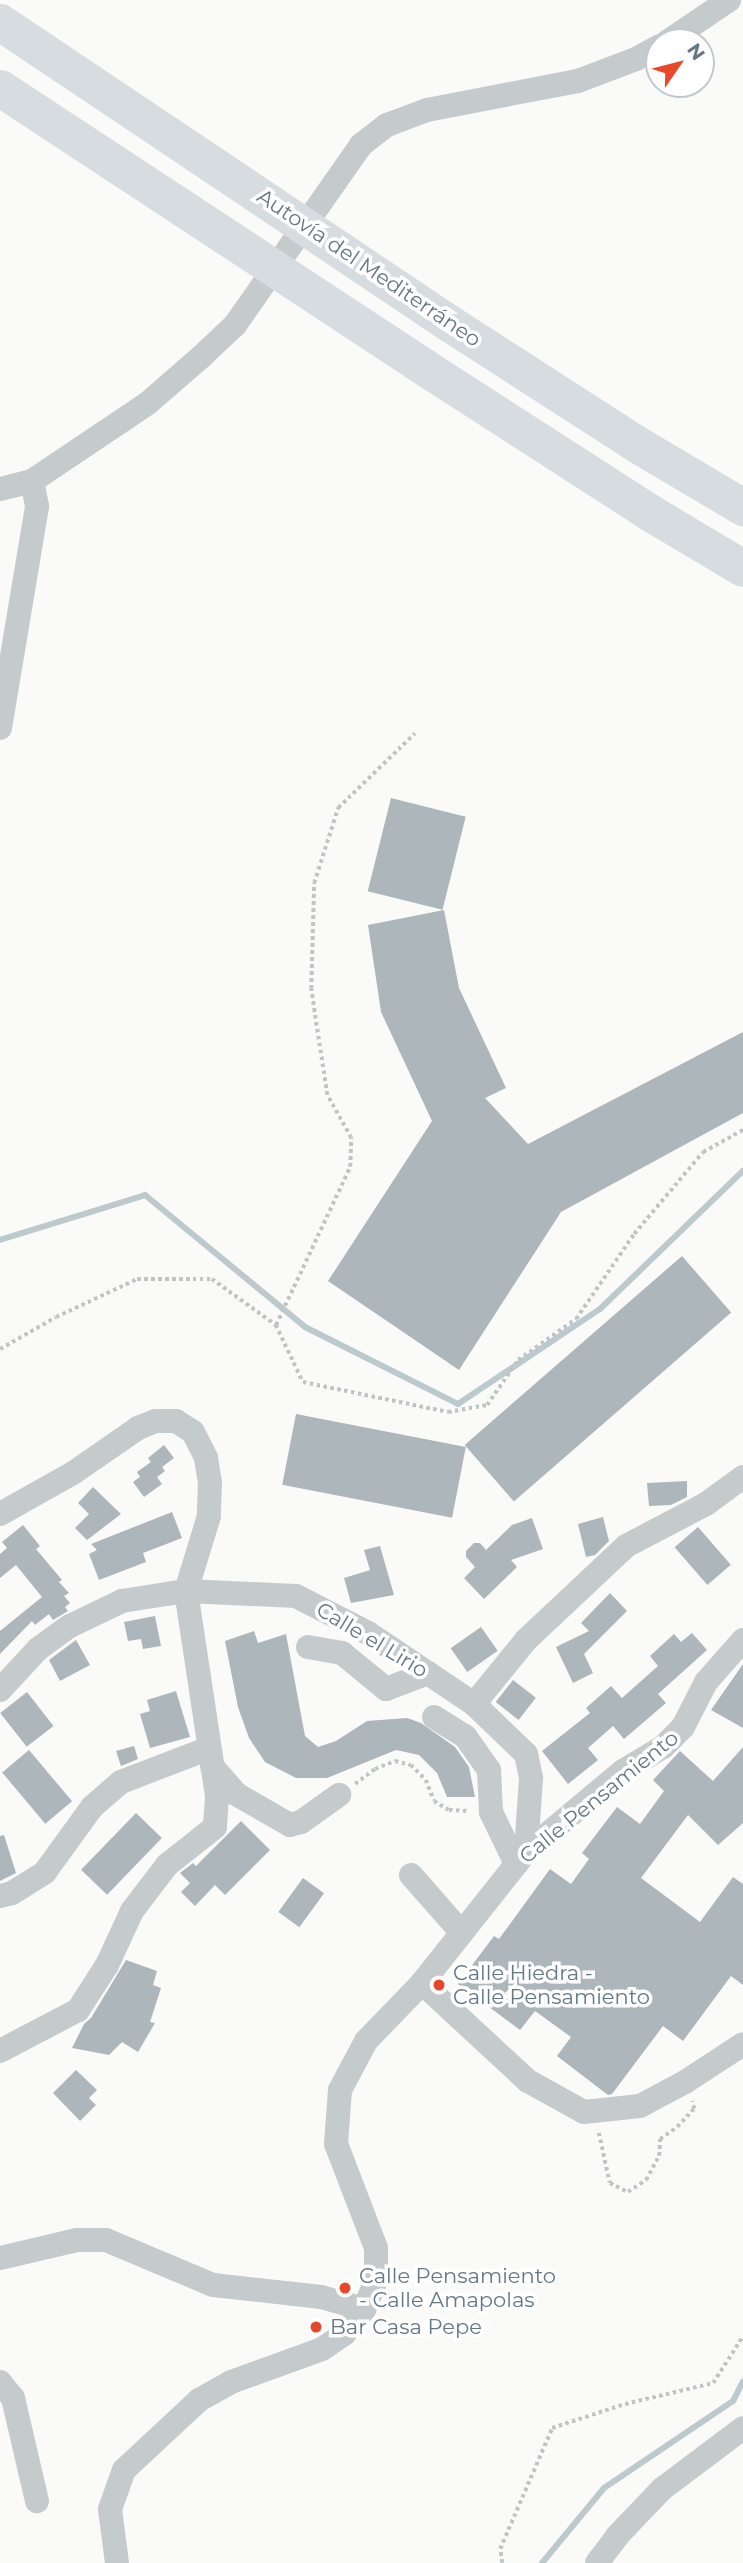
<!DOCTYPE html>
<meta charset="utf-8">
<style>
body{margin:0}
#map{position:relative;width:743px;height:2563px;overflow:hidden;background:#fafaf8;font-family:Montserrat,sans-serif}
div>[style]{position:absolute}
[style*='--x']{left:calc(var(--x)*1px);top:calc(var(--y)*1px);width:calc(var(--w)*1px);rotate:calc(var(--a)*1deg)}
.stream>*{height:6px;margin:-3px;padding:0 3px;transform-origin:3px;border-radius:3px;background:#bdcacd}
.building>*{inset:0;background:#acb6bb;transform-origin:0 0}
.path>*{height:3.5px;margin-top:-1.75px;transform-origin:0;background:repeating-linear-gradient(90deg,#c1c4c6 0 3.5px,transparent 0 7px)}
.minor>*{height:24px;margin:-12px;padding:0 12px;transform-origin:12px;border-radius:12px;background:#c5cbcd}
.highway>*{height:37px;margin:-18.5px;padding:0 18.5px;transform-origin:18.5px;border-radius:18.5px;background:#d6dcdf}
.dots>*{width:19px;height:19px;translate:-50% -50%;box-sizing:border-box;border:4px solid #fff;border-radius:50%}
span{translate:-50% -50%;white-space:nowrap;text-align:center;line-height:1.15;-webkit-text-stroke:7px #fff;paint-order:stroke}
.street-label{font-size:21px;color:#647883}
.poi-label{font-size:21px;color:#647883}
.left{translate:0 -50%;text-align:left}
.north{position:absolute;left:645px;top:28px;width:70px;height:70px;box-sizing:border-box;background:#fff;border:2px solid #c1c9cd;border-radius:50%;rotate:55deg;font-size:19px;font-weight:700;line-height:28px;text-align:center;color:#647883}
.north::after{content:'';display:block;margin:auto;width:24px;height:32px;background:#e8482a;clip-path:polygon(50% 0,100% 100%,50% 72%,0 100%)}
</style>
<div id="map">
<div class="stream">
<div style="--x:0;--y:1240;--w:152;--a:-17.2"></div>
<div style="--x:145;--y:1195;--w:207;--a:39.5"></div>
<div style="--x:305;--y:1327;--w:171;--a:26.7"></div>
<div style="--x:458;--y:1404;--w:171;--a:-33.8"></div>
<div style="--x:600;--y:1309;--w:199;--a:-44"></div>
<div style="--x:542;--y:2563;--w:97;--a:-50.4"></div>
<div style="--x:604;--y:2488;--w:156;--a:-34"></div>
<div style="--x:733;--y:2401;--w:22;--a:-63"></div>
</div>
<div class="building">
<div style="left:391px;top:798px;width:77px;height:96px;rotate:14deg"></div>
<div style="clip-path:polygon(444px 910px,459px 988px,506px 1088px,485px 1098px,528px 1144px,743px 1032px,743px 1113px,561px 1212px,459px 1370px,328px 1281px,432px 1121px,381px 1012px,368px 925px)"></div>
<div style="left:682px;top:1256px;width:75px;height:288px;rotate:49deg"></div>
<div style="left:296px;top:1414px;width:173px;height:72px;rotate:11deg"></div>
<div style="clip-path:polygon(164px 1445px,174px 1458px,162px 1467px,165px 1471px,157px 1477px,162px 1484px,144px 1497px,133px 1482px,140px 1477px,137px 1472px,151px 1462px,148px 1458px)"></div>
<div style="clip-path:polygon(687px 1481px,687px 1497px,671px 1505px,649px 1506px,647px 1483px)"></div>
<div style="clip-path:polygon(93px 1487px,121px 1514px,87px 1540px,75px 1528px,89px 1514px,78px 1503px)"></div>
<div style="clip-path:polygon(172px 1512px,182px 1538px,143px 1553px,146px 1562px,99px 1580px,89px 1554px,97px 1550px,91px 1544px)"></div>
<div style="clip-path:polygon(603px 1517px,609px 1541px,595px 1555px,586px 1557px,578px 1524px)"></div>
<div style="clip-path:polygon(532px 1518px,543px 1549px,511px 1560px,517px 1567px,484px 1599px,464px 1578px,475px 1567px,466px 1557px,466px 1551px,474px 1543px,480px 1543px,486px 1550px,512px 1525px)"></div>
<div style="clip-path:polygon(23px 1525px,40px 1546px,36px 1549px,62px 1580px,59px 1582px,69px 1593px,64px 1596px,70px 1603px,65px 1607px,68px 1611px,53px 1620px,49px 1614px,35px 1625px,32px 1621px,0 1654px,0 1631px,42px 1597px,16px 1565px,0 1578px,0 1554px,7px 1548px,2px 1542px)"></div>
<div style="left:698px;top:1527px;width:50px;height:31px;rotate:49deg"></div>
<div style="clip-path:polygon(380px 1546px,394px 1595px,351px 1603px,344px 1578px,370px 1570px,364px 1550px)"></div>
<div style="clip-path:polygon(610px 1593px,627px 1611px,584px 1654px,593px 1673px,573px 1683px,556px 1647px,589px 1631px,581px 1623px)"></div>
<div style="clip-path:polygon(155px 1616px,161px 1646px,143px 1649px,141px 1639px,128px 1641px,124px 1622px)"></div>
<div style="left:481px;top:1627px;width:29px;height:37px;rotate:55deg"></div>
<div style="clip-path:polygon(254px 1631px,258px 1643px,286px 1634px,305px 1736px,318px 1747px,336px 1741px,367px 1721px,407px 1718px,421px 1723px,455px 1747px,469px 1767px,475px 1797px,447px 1797px,437px 1773px,419px 1755px,396px 1750px,327px 1778px,296px 1778px,265px 1762px,249px 1738px,238px 1707px,225px 1641px)"></div>
<div style="clip-path:polygon(692px 1633px,707px 1650px,658px 1694px,666px 1703px,624px 1739px,613px 1726px,588px 1748px,598px 1760px,568px 1784px,542px 1751px,590px 1713px,586px 1708px,611px 1686px,622px 1698px,658px 1666px,650px 1656px,674px 1634px,681px 1642px)"></div>
<div style="clip-path:polygon(76px 1640px,90px 1665px,60px 1681px,49px 1660px)"></div>
<div style="clip-path:polygon(743px 1664px,743px 1728px,711px 1710px)"></div>
<div style="left:513px;top:1680px;width:29px;height:28px;rotate:38deg"></div>
<div style="clip-path:polygon(176px 1691px,190px 1737px,150px 1748px,140px 1714px,150px 1711px,147px 1700px)"></div>
<div style="left:27px;top:1692px;width:43px;height:34px;rotate:52deg"></div>
<div style="clip-path:polygon(134px 1746px,138px 1759px,121px 1766px,116px 1751px)"></div>
<div style="clip-path:polygon(743px 1747px,743px 1823px,718px 1845px,688px 1815px,641px 1878px,700px 1922px,733px 1877px,743px 1884px,743px 1985px,731px 1976px,683px 2041px,663px 2026px,612px 2094px,608px 2095px,557px 2056px,571px 2037px,535px 2011px,520px 2030px,458px 1984px,494px 1936px,499px 1939px,550px 1869px,571px 1884px,589px 1859px,582px 1853px,617px 1807px,640px 1824px,664px 1791px,653px 1780px,680px 1751px,713px 1781px)"></div>
<div style="left:29px;top:1750px;width:67px;height:35px;rotate:50deg"></div>
<div style="left:136px;top:1813px;width:36px;height:79px;rotate:44deg"></div>
<div style="clip-path:polygon(241px 1821px,270px 1850px,225px 1895px,215px 1885px,195px 1906px,181px 1892px,190px 1883px,180px 1873px,193px 1863px,196px 1866px)"></div>
<div style="clip-path:polygon(4px 1835px,16px 1873px,0 1881px,0 1836px)"></div>
<div style="left:303px;top:1878px;width:26px;height:42px;rotate:36deg"></div>
<div style="clip-path:polygon(126px 1960px,157px 1971px,153px 1985px,161px 1988px,150px 2022px,155px 2023px,138px 2052px,122px 2042px,109px 2055px,72px 2048px,84px 2024px,91px 2018px)"></div>
<div style="clip-path:polygon(76px 2070px,97px 2090px,89px 2098px,96px 2105px,80px 2121px,53px 2093px)"></div>
</div>
<div class="path">
<div style="--x:276;--y:1325;--w:174;--a:-64.9"></div>
<div style="--x:350;--y:1167;--w:29;--a:-88"></div>
<div style="--x:351;--y:1138;--w:49;--a:-119.2"></div>
<div style="--x:327;--y:1095;--w:107;--a:-98.6"></div>
<div style="--x:311;--y:989;--w:106;--a:-88.4"></div>
<div style="--x:314;--y:883;--w:79;--a:-72.3"></div>
<div style="--x:338;--y:808;--w:107;--a:-44.2"></div>
<div style="--x:0;--y:1349;--w:64;--a:-29.7"></div>
<div style="--x:56;--y:1317;--w:89;--a:-25.1"></div>
<div style="--x:137;--y:1279;--w:75;--a:0"></div>
<div style="--x:212;--y:1279;--w:79;--a:35.7"></div>
<div style="--x:276;--y:1325;--w:63;--a:64.7"></div>
<div style="--x:303;--y:1382;--w:148;--a:11.7"></div>
<div style="--x:448;--y:1412;--w:40;--a:-10"></div>
<div style="--x:487;--y:1405;--w:55;--a:-55.4"></div>
<div style="--x:518;--y:1360;--w:71;--a:-35.3"></div>
<div style="--x:576;--y:1319;--w:103;--a:-55.7"></div>
<div style="--x:634;--y:1234;--w:107;--a:-49.9"></div>
<div style="--x:703;--y:1152;--w:46;--a:-28.8"></div>
<div style="--x:355;--y:1784;--w:25;--a:-37"></div>
<div style="--x:375;--y:1769;--w:22;--a:-22"></div>
<div style="--x:395;--y:1761;--w:16;--a:14"></div>
<div style="--x:411;--y:1765;--w:21;--a:45"></div>
<div style="--x:426;--y:1780;--w:22;--a:69"></div>
<div style="--x:434;--y:1801;--w:17;--a:31"></div>
<div style="--x:449;--y:1810;--w:19;--a:3"></div>
<div style="--x:599;--y:2133;--w:51;--a:77.6"></div>
<div style="--x:610;--y:2183;--w:20;--a:27"></div>
<div style="--x:628;--y:2192;--w:22;--a:-34"></div>
<div style="--x:646;--y:2180;--w:27;--a:-62"></div>
<div style="--x:659;--y:2156;--w:17;--a:-87"></div>
<div style="--x:660;--y:2139;--w:21;--a:-35"></div>
<div style="--x:677;--y:2127;--w:25;--a:-47"></div>
<div style="--x:694;--y:2109;--w:8;--a:-104"></div>
<div style="--x:502;--y:2563;--w:14;--a:-98"></div>
<div style="--x:500;--y:2549;--w:132;--a:-66.7"></div>
<div style="--x:552;--y:2428;--w:77;--a:-18.2"></div>
<div style="--x:625;--y:2404;--w:90;--a:-13.4"></div>
<div style="--x:713;--y:2383;--w:56;--a:-57.4"></div>
</div>
<div class="minor">
<div style="--x:667;--y:42;--w:75;--a:-34.1"></div>
<div style="--x:0;--y:489;--w:33;--a:-14"></div>
<div style="--x:32;--y:481;--w:140;--a:-33.9"></div>
<div style="--x:148;--y:403;--w:70;--a:-41"></div>
<div style="--x:201;--y:357;--w:47;--a:-43.3"></div>
<div style="--x:235;--y:325;--w:220;--a:-55"></div>
<div style="--x:361;--y:145;--w:33;--a:-38"></div>
<div style="--x:387;--y:125;--w:43;--a:-20.6"></div>
<div style="--x:427;--y:110;--w:154;--a:-10.9"></div>
<div style="--x:578;--y:81;--w:62;--a:-20.8"></div>
<div style="--x:636;--y:59;--w:26;--a:-29"></div>
<div style="--x:0;--y:728;--w:225;--a:-80.5"></div>
<div style="--x:37;--y:506;--w:25;--a:-101"></div>
<div style="--x:0;--y:1514;--w:84;--a:-29.3"></div>
<div style="--x:73;--y:1473;--w:79;--a:-34.7"></div>
<div style="--x:138;--y:1428;--w:18;--a:-22"></div>
<div style="--x:155;--y:1421;--w:21;--a:0"></div>
<div style="--x:176;--y:1421;--w:20;--a:33"></div>
<div style="--x:193;--y:1432;--w:29;--a:63"></div>
<div style="--x:206;--y:1458;--w:24;--a:81"></div>
<div style="--x:210;--y:1482;--w:34;--a:92"></div>
<div style="--x:209;--y:1516;--w:78;--a:107"></div>
<div style="--x:186;--y:1591;--w:208;--a:81.4"></div>
<div style="--x:217;--y:1797;--w:30;--a:94"></div>
<div style="--x:215;--y:1827;--w:61;--a:141.6"></div>
<div style="--x:167;--y:1865;--w:58;--a:127.3"></div>
<div style="--x:132;--y:1911;--w:60;--a:114.8"></div>
<div style="--x:107;--y:1965;--w:54;--a:122.8"></div>
<div style="--x:78;--y:2010;--w:88;--a:152.3"></div>
<div style="--x:308;--y:1647;--w:35;--a:10"></div>
<div style="--x:342;--y:1653;--w:57;--a:39.3"></div>
<div style="--x:386;--y:1689;--w:45;--a:-20.9"></div>
<div style="--x:0;--y:1690;--w:56;--a:-47.2"></div>
<div style="--x:38;--y:1649;--w:39;--a:-36"></div>
<div style="--x:70;--y:1626;--w:58;--a:-25.7"></div>
<div style="--x:122;--y:1601;--w:65;--a:-8.9"></div>
<div style="--x:186;--y:1591;--w:110;--a:2.6"></div>
<div style="--x:296;--y:1596;--w:81;--a:27.2"></div>
<div style="--x:368;--y:1633;--w:128;--a:33.8"></div>
<div style="--x:474;--y:1704;--w:72;--a:43.9"></div>
<div style="--x:526;--y:1754;--w:25;--a:78"></div>
<div style="--x:531;--y:1778;--w:74;--a:93.9"></div>
<div style="--x:474;--y:1704;--w:82;--a:-50.9"></div>
<div style="--x:526;--y:1640;--w:137;--a:-43.2"></div>
<div style="--x:626;--y:1546;--w:90;--a:-27.7"></div>
<div style="--x:706;--y:1504;--w:46;--a:-36.1"></div>
<div style="--x:434;--y:1717;--w:36;--a:32"></div>
<div style="--x:465;--y:1736;--w:42;--a:54.8"></div>
<div style="--x:489;--y:1770;--w:42;--a:87.3"></div>
<div style="--x:491;--y:1812;--w:58;--a:64.3"></div>
<div style="--x:212;--y:1766;--w:37;--a:49"></div>
<div style="--x:236;--y:1794;--w:62;--a:29.9"></div>
<div style="--x:290;--y:1825;--w:11;--a:-15"></div>
<div style="--x:301;--y:1822;--w:47;--a:-35.4"></div>
<div style="--x:411;--y:1875;--w:76;--a:48.7"></div>
<div style="--x:0;--y:1896;--w:12;--a:-14"></div>
<div style="--x:12;--y:1893;--w:39;--a:-32"></div>
<div style="--x:45;--y:1872;--w:80;--a:-54.1"></div>
<div style="--x:92;--y:1807;--w:38;--a:-41"></div>
<div style="--x:121;--y:1782;--w:92;--a:-21"></div>
<div style="--x:422;--y:1983;--w:144;--a:42.8"></div>
<div style="--x:528;--y:2081;--w:64;--a:29"></div>
<div style="--x:584;--y:2112;--w:56;--a:-6.1"></div>
<div style="--x:640;--y:2106;--w:51;--a:-28.1"></div>
<div style="--x:685;--y:2082;--w:69;--a:-33.2"></div>
<div style="--x:0;--y:2258;--w:79;--a:-13.2"></div>
<div style="--x:77;--y:2240;--w:29;--a:0"></div>
<div style="--x:106;--y:2240;--w:116;--a:22.8"></div>
<div style="--x:213;--y:2285;--w:109;--a:6.3"></div>
<div style="--x:321;--y:2297;--w:45;--a:15.6"></div>
<div style="--x:0;--y:2382;--w:21;--a:51"></div>
<div style="--x:13;--y:2398;--w:106;--a:76.9"></div>
<div style="--x:117;--y:2563;--w:54;--a:-97.4"></div>
<div style="--x:110;--y:2509;--w:41;--a:-70.3"></div>
<div style="--x:124;--y:2470;--w:103;--a:-43"></div>
<div style="--x:199;--y:2400;--w:37;--a:-29"></div>
<div style="--x:231;--y:2382;--w:97;--a:-19.9"></div>
<div style="--x:322;--y:2349;--w:27;--a:-34"></div>
<div style="--x:344;--y:2334;--w:32;--a:-51"></div>
<div style="--x:364;--y:2309;--w:30;--a:-67"></div>
<div style="--x:376;--y:2281;--w:33;--a:-90"></div>
<div style="--x:376;--y:2248;--w:111;--a:-111"></div>
<div style="--x:336;--y:2144;--w:54;--a:-85.8"></div>
<div style="--x:340;--y:2090;--w:55;--a:-62"></div>
<div style="--x:366;--y:2041;--w:81;--a:-46"></div>
<div style="--x:422;--y:1983;--w:167;--a:-51.6"></div>
<div style="--x:526;--y:1852;--w:126;--a:-39.9"></div>
<div style="--x:623;--y:1771;--w:47;--a:-31"></div>
<div style="--x:663;--y:1747;--w:28;--a:-45"></div>
<div style="--x:683;--y:1727;--w:51;--a:-62.9"></div>
<div style="--x:706;--y:1682;--w:56;--a:-48.6"></div>
<div style="--x:597;--y:2563;--w:35;--a:-53"></div>
<div style="--x:618;--y:2535;--w:64;--a:-46.3"></div>
<div style="--x:662;--y:2489;--w:101;--a:-37"></div>
</div>
<div class="highway">
<div style="--x:0;--y:22;--w:541;--a:33.84"></div>
<div style="--x:449;--y:323;--w:221;--a:32.8"></div>
<div style="--x:635;--y:443;--w:126;--a:30.7"></div>
<div style="--x:0;--y:88;--w:521;--a:33.32"></div>
<div style="--x:435;--y:374;--w:255;--a:32.8"></div>
<div style="--x:649;--y:512;--w:109;--a:30.8"></div>
</div>
<div class="dots">
<div style="left:439px;top:1985px;background:#e8482a"></div>
<div style="left:345px;top:2288px;background:#e8482a"></div>
<div style="left:316px;top:2327px;background:#e8482a"></div>
</div>
<div class="street-label">
<span style="left:369px;top:268px;rotate:34deg">Autovía del Mediterráneo</span>
<span style="left:372px;top:1640px;rotate:31deg">Calle el Lirio</span>
<span style="left:599px;top:1797px;rotate:-39deg">Calle Pensamiento</span>
</div>
<div class="poi-label">
<span class="left" style="left:453px;top:1985px">Calle Hiedra -<br>Calle Pensamiento</span>
<span class="left" style="left:359px;top:2288px">Calle Pensamiento<br>- Calle Amapolas</span>
<span class="left" style="left:330px;top:2327px">Bar Casa Pepe</span>
</div>
<div class="north">N</div>
</div>
